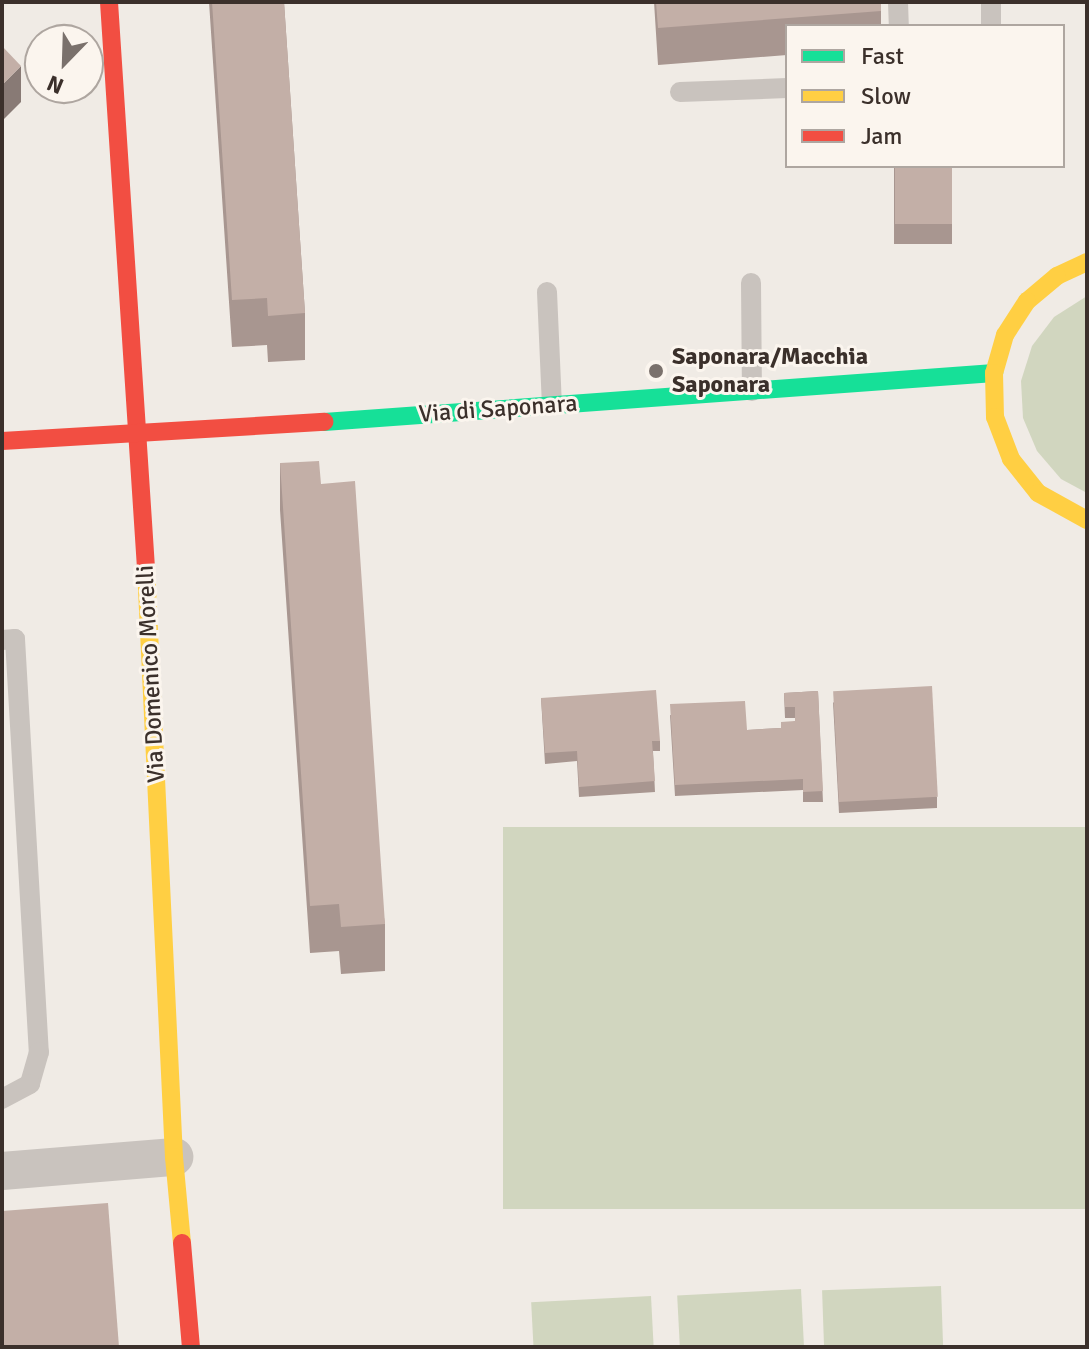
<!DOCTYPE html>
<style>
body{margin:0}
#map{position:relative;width:1089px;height:1349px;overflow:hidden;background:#f0ebe5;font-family:Signika,sans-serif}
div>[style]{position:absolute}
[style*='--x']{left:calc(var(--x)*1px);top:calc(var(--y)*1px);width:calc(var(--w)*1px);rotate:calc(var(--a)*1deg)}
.green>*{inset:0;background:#d1d6bf;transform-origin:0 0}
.lane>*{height:20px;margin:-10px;padding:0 10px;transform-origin:10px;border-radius:10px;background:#c9c3be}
.street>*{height:38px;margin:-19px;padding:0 19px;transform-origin:19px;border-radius:19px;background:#c9c3be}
.fast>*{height:18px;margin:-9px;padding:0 9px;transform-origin:9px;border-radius:9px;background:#16e098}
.slow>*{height:18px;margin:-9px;padding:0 9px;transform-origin:9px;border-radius:9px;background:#ffcf43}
.jam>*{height:18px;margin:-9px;padding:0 9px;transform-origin:9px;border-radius:9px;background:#f24e42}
.wall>*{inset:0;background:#a89690;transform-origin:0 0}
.shaded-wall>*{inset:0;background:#887a75}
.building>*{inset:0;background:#c3afa7;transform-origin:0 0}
.dots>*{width:22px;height:22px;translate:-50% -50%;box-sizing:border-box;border:4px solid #fbf5ee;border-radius:50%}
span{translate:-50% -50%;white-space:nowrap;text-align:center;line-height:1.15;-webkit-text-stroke:6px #fbf5ee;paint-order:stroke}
.poi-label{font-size:24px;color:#3b302b;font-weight:700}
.left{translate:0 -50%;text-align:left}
.street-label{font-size:24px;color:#3b302b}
.frame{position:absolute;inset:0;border:4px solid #3b302b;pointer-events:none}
.legend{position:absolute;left:785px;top:24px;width:280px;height:144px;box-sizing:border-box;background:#fbf5ee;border:2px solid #aea6a0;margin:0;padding:10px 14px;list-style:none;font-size:24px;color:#3b302b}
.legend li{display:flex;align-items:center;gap:16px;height:40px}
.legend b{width:40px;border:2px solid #aea6a0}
.north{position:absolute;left:24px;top:24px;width:80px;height:80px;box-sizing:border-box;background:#fbf5ee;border:2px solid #aea6a0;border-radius:50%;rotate:203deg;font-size:22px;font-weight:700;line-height:32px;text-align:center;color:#3b302b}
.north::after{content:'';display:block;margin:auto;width:28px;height:36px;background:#7a716c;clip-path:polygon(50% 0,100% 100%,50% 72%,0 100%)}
</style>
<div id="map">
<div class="green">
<div style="clip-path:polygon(1087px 296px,1087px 493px,1061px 479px,1037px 451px,1023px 418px,1021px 381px,1032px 346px,1054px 317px)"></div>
<div style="left:1087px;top:827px;width:382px;height:584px;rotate:90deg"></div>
<div style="left:941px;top:1286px;width:61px;height:119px;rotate:88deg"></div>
<div style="left:801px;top:1289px;width:58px;height:124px;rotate:87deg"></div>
<div style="left:651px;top:1296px;width:51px;height:120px;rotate:87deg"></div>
</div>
<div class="lane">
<div style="--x:898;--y:2;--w:24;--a:88"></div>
<div style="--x:991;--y:2;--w:24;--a:90"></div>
<div style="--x:680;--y:92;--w:107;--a:-2.1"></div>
<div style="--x:751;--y:283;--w:108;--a:89.5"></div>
<div style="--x:547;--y:292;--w:113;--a:87.5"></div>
<div style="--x:2;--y:640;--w:13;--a:-4"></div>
<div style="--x:15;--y:639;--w:414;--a:86.7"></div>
<div style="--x:39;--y:1052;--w:33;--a:106"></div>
<div style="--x:30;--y:1084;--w:32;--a:152"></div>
</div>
<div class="street">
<div style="--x:2;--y:1171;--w:173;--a:-4.7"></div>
</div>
<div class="fast">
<div style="--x:324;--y:422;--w:672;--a:-4.18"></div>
</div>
<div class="slow">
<div style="--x:1087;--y:262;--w:33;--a:155"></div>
<div style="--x:1057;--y:276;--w:39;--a:140"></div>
<div style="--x:1027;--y:301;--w:40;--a:122.9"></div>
<div style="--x:1005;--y:335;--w:40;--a:106"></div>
<div style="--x:994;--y:373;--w:44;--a:88.7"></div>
<div style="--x:995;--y:417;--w:45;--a:69.1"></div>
<div style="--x:1011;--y:459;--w:43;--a:51.5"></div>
<div style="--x:1038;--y:493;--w:56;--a:28.9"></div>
<div style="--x:146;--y:568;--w:590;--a:87.28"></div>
<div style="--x:174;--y:1157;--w:86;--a:84.7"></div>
</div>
<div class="jam">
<div style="--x:109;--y:2;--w:567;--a:86.26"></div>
<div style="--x:2;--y:441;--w:323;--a:-3.4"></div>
<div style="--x:182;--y:1243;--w:104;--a:85.1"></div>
</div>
<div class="wall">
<div style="clip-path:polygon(209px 2px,284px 2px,305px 313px,305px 360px,268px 362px,267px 345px,232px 347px)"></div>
<div style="clip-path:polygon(654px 2px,881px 2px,881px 26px,787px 26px,787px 55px,658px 65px)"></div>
<div style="left:894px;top:166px;width:58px;height:78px"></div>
<div style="clip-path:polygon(280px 463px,321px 484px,385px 924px,385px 971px,341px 974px,339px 951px,310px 953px,280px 510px)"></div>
<div style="clip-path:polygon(818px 691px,823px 802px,803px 802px,803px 790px,675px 796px,670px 715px,747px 730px,781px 728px,795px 721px,795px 718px,785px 718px,784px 693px)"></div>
<div style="clip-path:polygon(541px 698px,660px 741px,660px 751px,653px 751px,655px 792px,579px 797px,577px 761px,545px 764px)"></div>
<div style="clip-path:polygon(833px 702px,937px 797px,937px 808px,839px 813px)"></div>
<div style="clip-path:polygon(2px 997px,3px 1015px,3px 1035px,2px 1035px)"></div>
</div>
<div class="shaded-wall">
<div style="clip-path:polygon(21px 66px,21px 102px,2px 121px,2px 85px)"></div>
</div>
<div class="building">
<div style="clip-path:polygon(212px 2px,284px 2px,305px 313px,268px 316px,267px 298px,232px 300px)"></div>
<div style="clip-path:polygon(656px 2px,881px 2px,881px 11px,658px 28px)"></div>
<div style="clip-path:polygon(2px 46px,21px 66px,2px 85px)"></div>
<div style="left:895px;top:166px;width:57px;height:58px"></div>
<div style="clip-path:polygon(319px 461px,321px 484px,355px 481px,385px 924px,341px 927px,339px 904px,310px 906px,280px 463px)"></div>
<div style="left:932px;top:686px;width:111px;height:99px;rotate:87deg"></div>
<div style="clip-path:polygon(656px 690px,660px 741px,652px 741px,655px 781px,579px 787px,577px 751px,545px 753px,541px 698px)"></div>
<div style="clip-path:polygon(818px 691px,823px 791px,803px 792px,803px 779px,675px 785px,670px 704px,745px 701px,747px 730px,781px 728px,781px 722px,795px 721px,795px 707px,785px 707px,784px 693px)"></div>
<div style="clip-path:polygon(108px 1203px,119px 1347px,2px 1347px,2px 1211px)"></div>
</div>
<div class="dots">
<div style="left:656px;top:371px;background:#7a716c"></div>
</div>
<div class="poi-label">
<span class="left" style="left:672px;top:371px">Saponara/Macchia<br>Saponara</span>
</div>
<div class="street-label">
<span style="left:498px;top:409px;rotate:-4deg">Via di Saponara</span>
<span style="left:151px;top:674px;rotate:-93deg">Via Domenico Morelli</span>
</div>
<div class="frame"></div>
<ul class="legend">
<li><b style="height:10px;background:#16e098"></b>Fast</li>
<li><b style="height:10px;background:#ffcf43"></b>Slow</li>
<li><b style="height:10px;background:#f24e42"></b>Jam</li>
</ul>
<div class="north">N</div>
</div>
